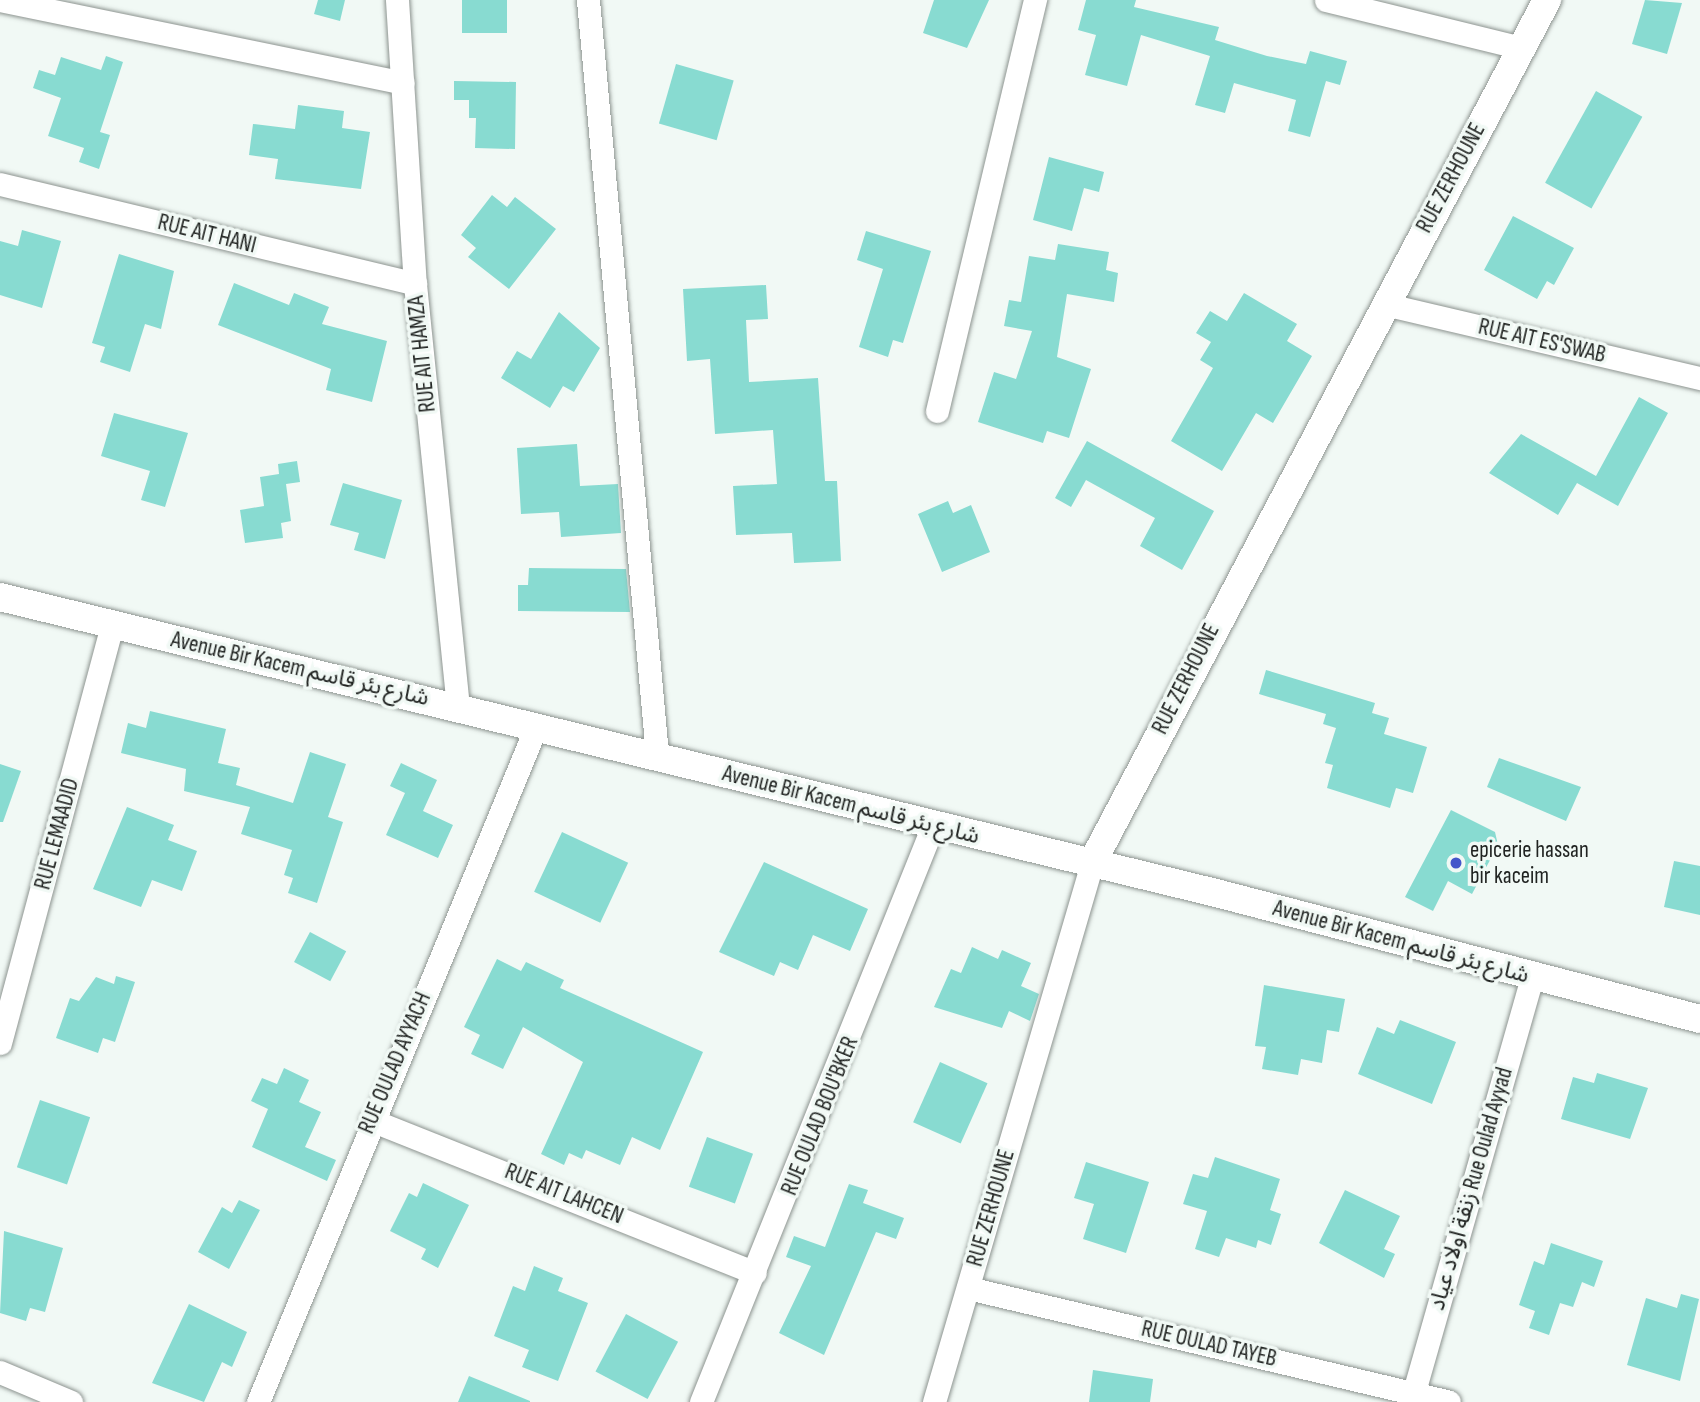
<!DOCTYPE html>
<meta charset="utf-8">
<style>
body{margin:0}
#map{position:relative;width:1700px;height:1402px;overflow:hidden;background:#f1f9f5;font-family:"Sofia Sans Condensed","Noto Sans Arabic",sans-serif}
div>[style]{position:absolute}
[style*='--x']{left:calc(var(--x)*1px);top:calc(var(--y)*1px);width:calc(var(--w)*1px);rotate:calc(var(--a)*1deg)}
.building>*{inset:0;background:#88dbd1;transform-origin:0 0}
.roads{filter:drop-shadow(0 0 2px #8d9490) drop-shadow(0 0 2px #8d9490)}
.minor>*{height:23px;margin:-11.5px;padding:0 11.5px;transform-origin:11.5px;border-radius:11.5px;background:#fff}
.tertiary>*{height:28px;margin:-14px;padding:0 14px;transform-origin:14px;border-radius:14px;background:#fff}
.dots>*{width:19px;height:19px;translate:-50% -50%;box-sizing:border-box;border:4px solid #f1f9f5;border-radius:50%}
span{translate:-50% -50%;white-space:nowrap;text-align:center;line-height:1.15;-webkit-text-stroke:7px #f1f9f5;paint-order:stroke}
.street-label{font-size:23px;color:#202321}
.poi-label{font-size:23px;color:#202321}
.left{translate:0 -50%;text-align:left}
</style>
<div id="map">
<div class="building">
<div style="clip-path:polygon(318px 0,345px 0,340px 21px,314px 14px)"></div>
<div style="left:462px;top:0;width:45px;height:33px"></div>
<div style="clip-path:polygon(934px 0,989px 0,967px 48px,923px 33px)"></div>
<div style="clip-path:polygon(1086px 0,1136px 0,1134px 7px,1219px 27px,1215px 40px,1267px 56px,1306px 64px,1310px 51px,1347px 61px,1340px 85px,1326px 81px,1310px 137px,1288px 131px,1296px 100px,1234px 83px,1225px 113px,1195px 105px,1210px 56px,1141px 35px,1127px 86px,1085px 75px,1096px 35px,1078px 30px)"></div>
<div style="clip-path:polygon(1645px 0,1682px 3px,1667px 54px,1632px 44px)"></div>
<div style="clip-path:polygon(106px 56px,123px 62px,100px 132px,110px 135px,99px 169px,79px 162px,84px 148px,48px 136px,61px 98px,33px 88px,39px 70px,55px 75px,61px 57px,101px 70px)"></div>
<div style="left:676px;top:64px;width:60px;height:62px;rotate:16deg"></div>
<div style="clip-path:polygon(454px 81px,516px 82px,515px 149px,475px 148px,476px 118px,469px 118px,469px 100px,454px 100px)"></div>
<div style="left:1596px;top:91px;width:53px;height:105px;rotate:29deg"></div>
<div style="clip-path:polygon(298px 105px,344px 111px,342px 128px,370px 132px,361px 189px,275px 179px,278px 159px,249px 155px,253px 124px,295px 129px)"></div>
<div style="clip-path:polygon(1049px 157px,1104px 172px,1099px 192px,1084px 188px,1072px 231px,1033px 220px)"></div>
<div style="clip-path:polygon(492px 195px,507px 207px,515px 197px,556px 229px,509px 289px,468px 257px,476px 248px,461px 235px)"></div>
<div style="clip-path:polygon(1513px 216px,1574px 248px,1554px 285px,1547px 281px,1537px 299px,1484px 270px)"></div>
<div style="clip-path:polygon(22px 230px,61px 241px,42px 308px,0 295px,0 241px,18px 246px)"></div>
<div style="clip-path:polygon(866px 231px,931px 251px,903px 343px,893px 340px,888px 357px,859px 347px,883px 269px,857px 260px)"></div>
<div style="clip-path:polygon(1058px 244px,1109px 252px,1106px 270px,1118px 273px,1114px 302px,1067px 294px,1057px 357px,1091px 369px,1069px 438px,1047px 431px,1043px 443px,978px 422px,994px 372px,1016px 379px,1032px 331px,1004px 326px,1009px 300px,1021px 302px,1029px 256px,1055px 260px)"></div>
<div style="clip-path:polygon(119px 254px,174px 271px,161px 329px,145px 324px,130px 372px,100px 362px,105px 347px,92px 343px)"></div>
<div style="clip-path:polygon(234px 283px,289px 305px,294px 293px,329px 307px,322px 324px,387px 341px,372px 402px,326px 390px,331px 369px,218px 325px)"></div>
<div style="clip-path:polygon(766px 285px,768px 319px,746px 320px,749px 382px,818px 378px,825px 481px,837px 481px,841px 561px,794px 563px,792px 533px,736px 535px,733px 486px,777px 484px,773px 430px,715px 434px,710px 359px,687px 361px,683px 289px)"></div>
<div style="clip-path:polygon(1244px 293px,1297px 324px,1287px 341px,1312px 356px,1273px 423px,1256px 413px,1222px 471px,1171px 441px,1213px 368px,1200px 360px,1211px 342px,1196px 333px,1210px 311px,1227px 321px)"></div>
<div style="clip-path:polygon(559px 312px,600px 348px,574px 392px,563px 386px,550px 408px,501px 378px,517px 351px,531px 359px)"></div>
<div style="clip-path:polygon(1639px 397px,1668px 413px,1618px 506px,1577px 483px,1558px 515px,1489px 473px,1521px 434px,1596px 476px)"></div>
<div style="clip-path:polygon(114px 413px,188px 433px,165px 507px,141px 500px,150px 471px,101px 456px)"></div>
<div style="clip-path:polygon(1087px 441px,1214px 511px,1182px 570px,1140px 546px,1155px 518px,1086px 480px,1071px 507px,1055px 498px)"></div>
<div style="clip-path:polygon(577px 444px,580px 486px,618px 484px,621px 533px,561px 537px,559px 512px,521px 514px,517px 448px)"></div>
<div style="clip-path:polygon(297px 461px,300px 482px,286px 484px,291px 521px,281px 523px,283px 538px,245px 543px,240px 510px,264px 506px,260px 477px,279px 474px,278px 464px)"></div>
<div style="clip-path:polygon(343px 483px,402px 500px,385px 559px,354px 550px,359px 533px,330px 525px)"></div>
<div style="clip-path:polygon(948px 501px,953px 513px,971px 505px,990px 552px,942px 572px,918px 514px)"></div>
<div style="clip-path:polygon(529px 568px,626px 569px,630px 612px,518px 611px,518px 585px,528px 585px)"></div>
<div style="clip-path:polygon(1266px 670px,1375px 703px,1372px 713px,1389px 718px,1384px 734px,1427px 747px,1413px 793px,1396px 788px,1390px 808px,1327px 788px,1333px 765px,1325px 763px,1336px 728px,1323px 724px,1326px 714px,1259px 694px)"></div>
<div style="clip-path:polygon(150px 711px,226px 729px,218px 763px,240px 768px,236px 785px,293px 803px,310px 752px,346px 764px,328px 817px,343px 822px,317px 903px,288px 893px,293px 878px,284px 875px,292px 850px,241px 834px,250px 807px,184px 791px,186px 769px,121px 753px,128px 723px,146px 728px)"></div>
<div style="clip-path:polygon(1499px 758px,1581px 787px,1566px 821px,1487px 787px)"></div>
<div style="clip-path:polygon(401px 763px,437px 780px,423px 811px,453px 825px,438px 858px,386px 835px,405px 793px,390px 786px)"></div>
<div style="clip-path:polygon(0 764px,21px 771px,3px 822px,0 822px)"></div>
<div style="clip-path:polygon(127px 807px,174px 825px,168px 840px,197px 851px,182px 891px,152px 880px,141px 907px,93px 889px)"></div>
<div style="clip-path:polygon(1451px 810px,1495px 832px,1498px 845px,1472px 894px,1448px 881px,1433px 911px,1405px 897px)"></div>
<div style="left:562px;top:832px;width:73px;height:66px;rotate:25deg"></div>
<div style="clip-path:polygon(1674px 861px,1700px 866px,1700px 915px,1664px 907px)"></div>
<div style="clip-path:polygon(764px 862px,868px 909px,850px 951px,813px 935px,798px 970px,780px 962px,774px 976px,719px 952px)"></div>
<div style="left:310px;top:932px;width:41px;height:34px;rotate:28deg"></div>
<div style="clip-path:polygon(972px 947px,998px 959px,1002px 950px,1031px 963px,1021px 986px,1039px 994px,1030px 1021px,1009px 1011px,1002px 1028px,934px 1007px,951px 969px,961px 973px)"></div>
<div style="clip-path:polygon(497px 959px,521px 971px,526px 962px,564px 980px,560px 988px,703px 1052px,660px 1150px,632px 1137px,620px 1165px,586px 1150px,582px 1159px,569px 1153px,564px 1165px,541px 1154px,583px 1062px,523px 1027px,503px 1069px,471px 1054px,480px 1035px,464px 1027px)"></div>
<div style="clip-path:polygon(116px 976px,135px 982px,115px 1042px,103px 1038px,98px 1053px,56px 1038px,70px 998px,79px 1001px,96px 977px,114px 984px)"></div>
<div style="clip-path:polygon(1264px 985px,1345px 999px,1339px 1032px,1327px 1030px,1322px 1063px,1301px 1059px,1298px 1075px,1262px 1069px,1266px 1047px,1255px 1046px)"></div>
<div style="clip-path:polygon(1400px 1020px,1456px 1042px,1432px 1104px,1358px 1074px,1377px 1027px,1394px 1034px)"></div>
<div style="left:940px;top:1062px;width:52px;height:66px;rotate:24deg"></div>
<div style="clip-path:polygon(284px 1068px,309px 1080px,299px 1102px,321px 1112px,305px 1147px,336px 1160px,327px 1181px,252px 1147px,268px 1109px,251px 1101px,262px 1078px,277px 1084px)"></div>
<div style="clip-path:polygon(1597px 1073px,1648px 1088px,1630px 1139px,1561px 1119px,1573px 1077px,1594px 1083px)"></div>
<div style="left:40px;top:1100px;width:53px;height:71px;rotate:19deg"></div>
<div style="left:707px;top:1137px;width:49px;height:53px;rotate:20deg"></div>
<div style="clip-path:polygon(1215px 1157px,1280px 1179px,1270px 1210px,1281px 1214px,1271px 1245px,1258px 1240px,1256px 1248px,1226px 1238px,1219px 1257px,1195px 1249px,1207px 1211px,1183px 1204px,1193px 1174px,1208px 1178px)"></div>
<div style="clip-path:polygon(1086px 1162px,1149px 1182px,1126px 1253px,1083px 1239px,1094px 1204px,1074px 1198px)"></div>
<div style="clip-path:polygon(423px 1183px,469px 1205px,438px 1268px,421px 1259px,426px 1249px,390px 1231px,409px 1193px,417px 1197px)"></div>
<div style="clip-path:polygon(849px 1184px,868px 1190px,863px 1203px,904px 1218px,896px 1239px,876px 1232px,824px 1355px,779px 1333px,811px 1266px,786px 1257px,794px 1236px,825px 1247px)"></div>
<div style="clip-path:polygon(1345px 1190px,1400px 1216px,1384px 1249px,1395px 1254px,1384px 1278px,1319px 1243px)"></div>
<div style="clip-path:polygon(239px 1200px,260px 1210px,229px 1269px,198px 1252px,222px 1207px,232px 1213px)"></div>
<div style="clip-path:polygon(4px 1231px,63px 1248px,45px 1312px,30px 1308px,26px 1321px,0 1313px)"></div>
<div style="clip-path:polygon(1551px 1243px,1603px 1261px,1594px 1287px,1582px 1282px,1573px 1307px,1560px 1303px,1549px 1335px,1529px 1328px,1535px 1311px,1519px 1305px,1534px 1261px,1544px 1265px)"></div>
<div style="clip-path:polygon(534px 1266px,563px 1278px,558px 1291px,588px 1303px,558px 1381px,522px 1367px,529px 1350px,494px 1336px,513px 1286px,525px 1291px)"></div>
<div style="clip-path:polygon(1681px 1294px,1699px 1299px,1680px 1381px,1627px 1365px,1646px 1298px,1677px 1308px)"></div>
<div style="clip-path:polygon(189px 1304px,247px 1332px,232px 1367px,222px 1362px,204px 1402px,152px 1383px)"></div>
<div style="left:626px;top:1314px;width:59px;height:65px;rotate:28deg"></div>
<div style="clip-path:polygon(1093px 1370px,1153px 1379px,1150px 1402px,1089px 1402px)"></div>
<div style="clip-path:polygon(469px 1376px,530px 1401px,530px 1402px,458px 1402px)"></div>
</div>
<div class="roads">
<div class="minor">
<div style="--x:0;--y:0;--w:411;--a:11.6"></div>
<div style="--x:397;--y:0;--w:285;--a:86.4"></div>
<div style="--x:415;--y:284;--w:424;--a:84.2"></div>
<div style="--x:588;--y:0;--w:757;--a:84.77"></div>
<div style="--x:1326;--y:0;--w:201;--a:13.8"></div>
<div style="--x:0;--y:184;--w:427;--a:13.5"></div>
<div style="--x:1384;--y:304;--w:325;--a:13.2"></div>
<div style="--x:937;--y:411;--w:423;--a:-76.6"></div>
<div style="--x:0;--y:1043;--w:434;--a:-75"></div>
<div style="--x:371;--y:1120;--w:413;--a:21.7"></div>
<div style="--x:968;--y:1288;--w:494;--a:13.3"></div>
<div style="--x:0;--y:1372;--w:77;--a:22.9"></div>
<div style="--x:258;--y:1402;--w:730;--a:-67.62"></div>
<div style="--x:701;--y:1402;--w:619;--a:-68.08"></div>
<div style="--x:934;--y:1402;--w:562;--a:-73.66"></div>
<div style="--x:1411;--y:1402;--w:442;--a:-74.1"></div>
</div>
<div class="tertiary">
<div style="--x:0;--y:597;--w:1252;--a:13.68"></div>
<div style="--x:1216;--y:893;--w:500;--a:14.59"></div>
<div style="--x:1092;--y:863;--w:976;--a:-62.2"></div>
</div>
</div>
<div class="dots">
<div style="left:1456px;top:863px;background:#4456ca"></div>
</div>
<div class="street-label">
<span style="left:1451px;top:178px;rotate:-62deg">RUE ZERHOUNE</span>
<span style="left:207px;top:234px;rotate:14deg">RUE AIT HANI</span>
<span style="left:1542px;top:341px;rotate:13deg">RUE AIT ES'SWAB</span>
<span style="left:422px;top:354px;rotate:-96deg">RUE AIT HAMZA</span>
<span style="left:300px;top:669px;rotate:13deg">Avenue Bir Kacem شارع بئر قاسم</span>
<span style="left:1186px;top:679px;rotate:-63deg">RUE ZERHOUNE</span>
<span style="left:851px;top:805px;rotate:14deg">Avenue Bir Kacem شارع بئر قاسم</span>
<span style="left:57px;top:834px;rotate:-75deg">RUE LEMAADID</span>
<span style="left:1401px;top:942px;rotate:15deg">Avenue Bir Kacem شارع بئر قاسم</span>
<span style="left:395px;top:1063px;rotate:-67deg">RUE OULAD AYYACH</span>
<span style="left:820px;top:1116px;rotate:-68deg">RUE OULAD BOU'BKER</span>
<span style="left:1471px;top:1189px;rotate:-74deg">زنقة اولاد عياد Rue Oulad Ayyad</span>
<span style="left:564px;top:1194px;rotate:22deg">RUE AIT LAHCEN</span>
<span style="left:991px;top:1208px;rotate:-74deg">RUE ZERHOUNE</span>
<span style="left:1209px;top:1344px;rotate:13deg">RUE OULAD TAYEB</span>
</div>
<div class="poi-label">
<span class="left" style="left:1470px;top:863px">epicerie hassan<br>bir kaceim</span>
</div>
</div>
